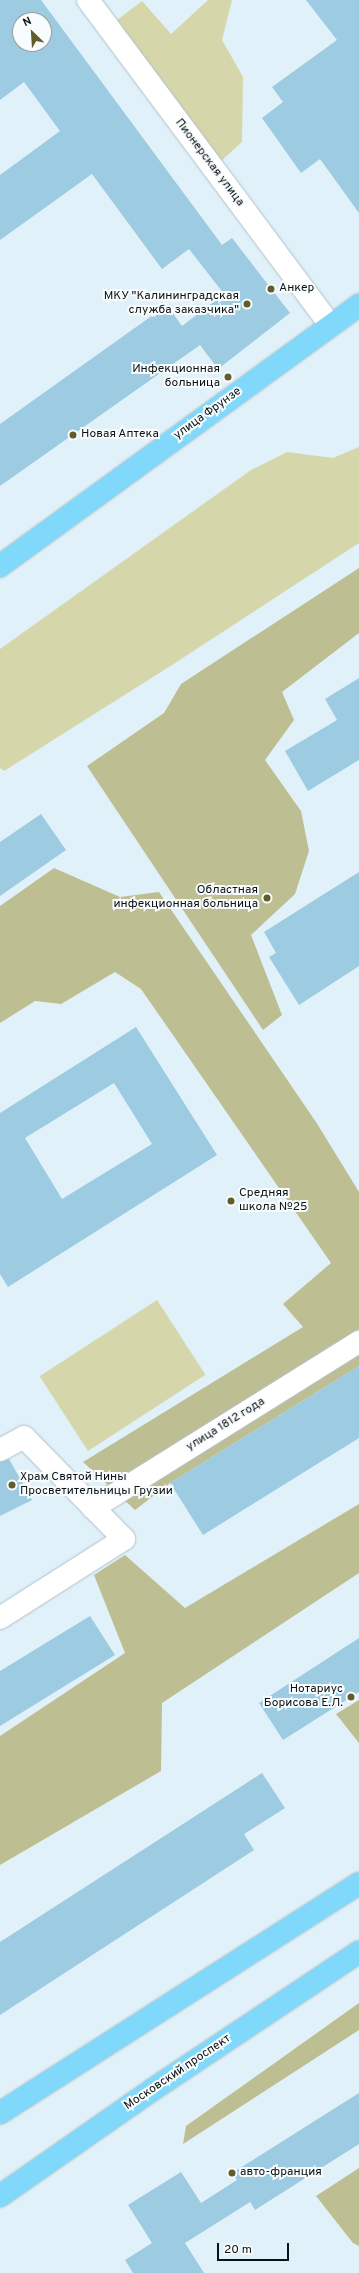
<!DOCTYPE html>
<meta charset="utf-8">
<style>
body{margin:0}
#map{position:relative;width:359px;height:2273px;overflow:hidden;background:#e0f1f9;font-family:Overpass,sans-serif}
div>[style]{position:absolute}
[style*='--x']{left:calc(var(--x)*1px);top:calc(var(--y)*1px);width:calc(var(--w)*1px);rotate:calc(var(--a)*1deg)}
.green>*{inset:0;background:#d6d6ab;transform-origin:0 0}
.forest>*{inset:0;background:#bebe93}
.building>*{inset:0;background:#9dcbe1}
.roads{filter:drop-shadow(0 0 1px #b2c2cb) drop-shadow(0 0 1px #b2c2cb)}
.minor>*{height:22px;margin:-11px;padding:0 11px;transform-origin:11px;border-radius:11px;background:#fff}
.major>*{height:22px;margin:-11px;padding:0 11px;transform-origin:11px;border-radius:11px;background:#80d9fa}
.dots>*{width:11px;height:11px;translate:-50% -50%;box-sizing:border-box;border:2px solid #f8fcfd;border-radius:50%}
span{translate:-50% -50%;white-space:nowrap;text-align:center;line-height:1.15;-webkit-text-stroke:4px #f8fcfd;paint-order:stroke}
.street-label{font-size:12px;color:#0c1215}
.poi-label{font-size:12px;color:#0c1215}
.left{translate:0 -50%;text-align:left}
.right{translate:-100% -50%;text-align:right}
.north{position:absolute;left:12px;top:12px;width:40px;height:40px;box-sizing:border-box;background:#f8fcfd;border:1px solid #9a9ea0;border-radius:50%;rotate:335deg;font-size:11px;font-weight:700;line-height:16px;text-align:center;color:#0c1215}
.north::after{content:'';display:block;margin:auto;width:14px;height:18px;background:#5f5d2a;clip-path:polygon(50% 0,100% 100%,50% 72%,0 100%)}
.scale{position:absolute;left:217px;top:2243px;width:72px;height:18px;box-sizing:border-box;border:2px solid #0c1215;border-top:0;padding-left:5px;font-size:12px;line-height:14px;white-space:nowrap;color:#0c1215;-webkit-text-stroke:3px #f8fcfd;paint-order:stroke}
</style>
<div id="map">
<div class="green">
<div style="clip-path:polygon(208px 0,232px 0,222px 40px,243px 77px,242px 142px,219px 163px,117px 20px,142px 1px,171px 34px)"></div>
<div style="clip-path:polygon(359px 447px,359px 543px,172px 665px,4px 771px,0 768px,0 649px,251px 470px,287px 452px,333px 458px)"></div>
<div style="left:157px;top:1300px;width:89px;height:140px;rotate:57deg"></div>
</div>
<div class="forest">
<div style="clip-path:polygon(359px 568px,359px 633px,282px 692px,294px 720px,265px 760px,301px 811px,309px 851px,295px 894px,251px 935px,282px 1015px,263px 1030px,87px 766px,164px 713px,181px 684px)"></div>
<div style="clip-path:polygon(54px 868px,120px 897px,159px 892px,316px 1122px,359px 1192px,359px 1366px,170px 1483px,135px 1510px,83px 1462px,303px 1327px,283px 1304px,331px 1263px,141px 989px,115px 972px,61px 1004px,35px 1001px,0 1023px,0 906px)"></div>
<div style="clip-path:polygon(359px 1504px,359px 1573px,162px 1703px,161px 1771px,0 1865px,0 1736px,125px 1653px,94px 1575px,125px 1555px,185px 1608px)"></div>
<div style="clip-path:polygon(359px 1700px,359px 1743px,336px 1714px)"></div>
<div style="clip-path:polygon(359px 2003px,359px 2030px,183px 2144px,186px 2126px)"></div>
<div style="clip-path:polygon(359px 2168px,359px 2246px,353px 2243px,316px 2196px)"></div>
</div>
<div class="building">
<div style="clip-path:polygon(evenodd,0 0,41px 0,222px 245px,232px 238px,290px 313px,218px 369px,200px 345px,0 486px,0 424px,167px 305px,182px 326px,224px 294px,189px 249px,162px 269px,92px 174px,0 240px,0 175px,60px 131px,24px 82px,0 100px,0 0,20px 20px,44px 20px,44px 44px,20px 44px,20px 20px)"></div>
<div style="clip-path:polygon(306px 0,359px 0,359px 213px,320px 159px,301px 173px,262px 118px,283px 102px,272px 87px,337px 40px)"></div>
<div style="clip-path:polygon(359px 678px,359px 760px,308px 791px,285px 751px,337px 720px,325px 699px)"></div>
<div style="clip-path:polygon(41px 814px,66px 850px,0 896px,0 842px)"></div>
<div style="clip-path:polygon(359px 872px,359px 966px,299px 1005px,269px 957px,276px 953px,264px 932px)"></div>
<div style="clip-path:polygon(evenodd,136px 1027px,217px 1155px,8px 1287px,0 1274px,0 1113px,136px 1027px,114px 1083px,152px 1144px,62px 1199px,25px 1138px,114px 1083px)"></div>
<div style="clip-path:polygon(359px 1366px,359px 1438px,203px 1535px,170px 1483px)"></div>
<div style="clip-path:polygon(9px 1459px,32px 1500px,0 1516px,0 1462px)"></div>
<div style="clip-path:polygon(90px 1616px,115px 1655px,0 1726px,0 1671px)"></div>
<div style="clip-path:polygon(359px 1638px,359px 1692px,283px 1740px,259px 1703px)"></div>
<div style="clip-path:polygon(262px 1773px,285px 1808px,244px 1834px,254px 1850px,0 2015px,0 1942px)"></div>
<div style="clip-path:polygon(359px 2093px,359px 2144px,255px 2210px,250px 2202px,185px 2243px,204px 2273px,133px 2273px,125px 2260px,152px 2243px,128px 2205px,181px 2172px,201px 2203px,237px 2180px,232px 2173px)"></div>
</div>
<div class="roads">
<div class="minor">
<div style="--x:88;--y:0;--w:405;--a:53.3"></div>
<div style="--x:0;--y:1450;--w:27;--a:-28"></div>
<div style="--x:24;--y:1437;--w:143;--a:45.6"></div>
<div style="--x:124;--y:1539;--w:147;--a:147.5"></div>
<div style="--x:93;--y:1508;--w:314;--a:-32"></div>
</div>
<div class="major">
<div style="--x:0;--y:566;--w:444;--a:-36"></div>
<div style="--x:0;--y:2113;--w:426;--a:-32.6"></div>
<div style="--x:0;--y:2196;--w:185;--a:-34.9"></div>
<div style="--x:152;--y:2090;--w:249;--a:-33.7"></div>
</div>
</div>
<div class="dots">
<div style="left:271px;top:289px;background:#5f5d2a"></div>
<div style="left:247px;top:304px;background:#5f5d2a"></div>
<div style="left:228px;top:377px;background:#5f5d2a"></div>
<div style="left:73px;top:435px;background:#5f5d2a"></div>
<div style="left:267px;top:898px;background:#5f5d2a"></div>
<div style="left:231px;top:1201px;background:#5f5d2a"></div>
<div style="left:12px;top:1485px;background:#5f5d2a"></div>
<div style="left:351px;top:1697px;background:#5f5d2a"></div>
<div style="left:232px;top:2173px;background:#5f5d2a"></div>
</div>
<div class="street-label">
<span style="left:209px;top:163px;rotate:53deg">Пионерская улица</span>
<span style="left:208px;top:414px;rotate:-36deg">улица Фрунзе</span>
<span style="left:226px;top:1425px;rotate:-32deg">улица 1812 года</span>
<span style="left:178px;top:2073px;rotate:-34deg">Московский проспект</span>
</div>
<div class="poi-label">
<span class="left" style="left:279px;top:289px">Анкер</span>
<span class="right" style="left:239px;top:304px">МКУ "Калининградская<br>служба заказчика"</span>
<span class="right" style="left:220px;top:377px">Инфекционная<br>больница</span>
<span class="left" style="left:81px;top:435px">Новая Аптека</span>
<span class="right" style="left:258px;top:898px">Областная<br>инфекционная больница</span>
<span class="left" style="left:239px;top:1201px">Средняя<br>школа №25</span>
<span class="left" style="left:20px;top:1485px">Храм Святой Нины<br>Просветительницы Грузии</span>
<span class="right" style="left:343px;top:1697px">Нотариус<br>Борисова Е.Л.</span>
<span class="left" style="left:240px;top:2173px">авто-франция</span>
</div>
<div class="north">N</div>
<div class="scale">20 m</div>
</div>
